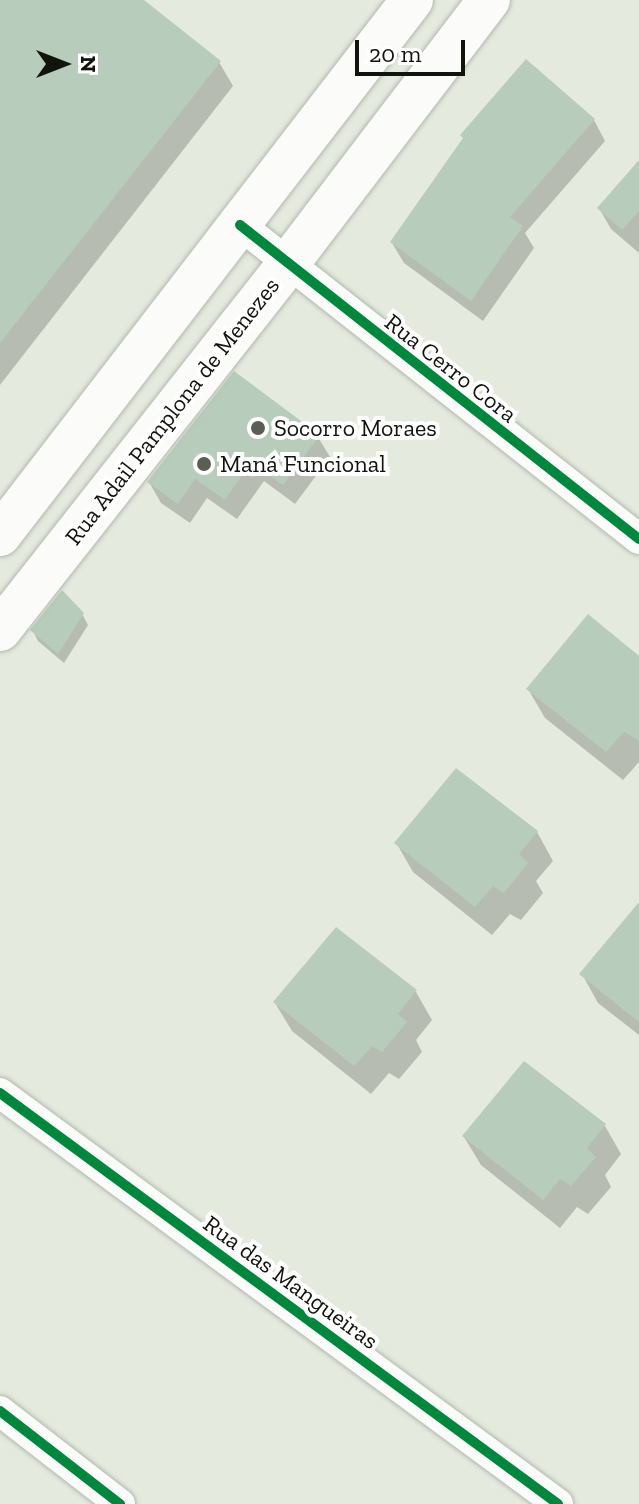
<!DOCTYPE html>
<meta charset="utf-8">
<style>
body{margin:0}
#map{position:relative;width:639px;height:1504px;overflow:hidden;background:#e4ebde;font-family:"Zilla Slab",serif}
div>[style]{position:absolute}
[style*='--x']{left:calc(var(--x)*1px);top:calc(var(--y)*1px);width:calc(var(--w)*1px);rotate:calc(var(--a)*1deg)}
.shadow>*{inset:0;background:#0003}
.building>*{inset:0;background:#b7ccbb}
.roads{filter:drop-shadow(0 0 2px #b2b8ae) drop-shadow(0 0 2px #b2b8ae)}
.minor>*{height:30px;margin:-15px;padding:0 15px;transform-origin:15px;border-radius:15px;background:#fbfcfa}
.secondary>*{height:42px;margin:-21px;padding:0 21px;transform-origin:21px;border-radius:21px;background:#fbfcfa}
.cycleway>*{height:10px;margin:-5px;padding:0 5px;transform-origin:5px;border-radius:5px;background:#00873e}
.dots>*{width:22px;height:22px;translate:-50% -50%;box-sizing:border-box;border:4px solid #fff;border-radius:50%}
span{translate:-50% -50%;white-space:nowrap;text-align:center;line-height:1.15;-webkit-text-stroke:8px #fff;paint-order:stroke}
.street-label{font-size:24px;color:#10140c}
.poi-label{font-size:24px;color:#10140c}
.left{translate:0 -50%;text-align:left}
.north{position:absolute;left:24px;top:24px;width:80px;height:80px;-webkit-text-stroke:6px #fff;paint-order:stroke;rotate:90deg;font-size:22px;font-weight:700;line-height:32px;text-align:center;color:#10140c}
.north::after{content:'';display:block;margin:auto;width:28px;height:36px;background:#10140c;clip-path:polygon(50% 0,100% 100%,50% 72%,0 100%)}
.scale{position:absolute;left:355px;top:40px;width:110px;height:36px;box-sizing:border-box;border:4px solid #10140c;border-top:0;padding-left:10px;font-size:24px;line-height:28px;white-space:nowrap;color:#10140c;-webkit-text-stroke:6px #fff;paint-order:stroke}
</style>
<div id="map">
<div class="shadow">
<div style="clip-path:polygon(0 0,141px 0,219px 62px,233px 86px,0 385px)"></div>
<div style="clip-path:polygon(594px 120px,605px 141px,525px 233px,534px 248px,483px 321px,404px 263px,392px 243px,465px 139px)"></div>
<div style="clip-path:polygon(639px 163px,639px 253px,611px 229px,599px 208px)"></div>
<div style="clip-path:polygon(318px 437px,330px 457px,295px 504px,264px 481px,237px 519px,207px 498px,190px 523px,161px 503px,149px 482px)"></div>
<div style="clip-path:polygon(82px 614px,88px 625px,64px 663px,38px 641px,33px 631px)"></div>
<div style="clip-path:polygon(588px 616px,639px 656px,639px 762px,623px 780px,545px 718px,528px 689px)"></div>
<div style="clip-path:polygon(537px 832px,553px 861px,536px 881px,543px 893px,521px 920px,510px 914px,492px 935px,413px 872px,397px 844px)"></div>
<div style="clip-path:polygon(639px 905px,639px 1035px,598px 1003px,582px 974px)"></div>
<div style="clip-path:polygon(416px 992px,432px 1020px,416px 1040px,422px 1052px,399px 1079px,389px 1073px,371px 1094px,292px 1031px,275px 1003px)"></div>
<div style="clip-path:polygon(605px 1126px,621px 1154px,605px 1175px,611px 1187px,588px 1214px,577px 1207px,560px 1228px,481px 1165px,464px 1137px)"></div>
</div>
<div class="building">
<div style="clip-path:polygon(0 0,144px 0,221px 61px,0 343px)"></div>
<div style="clip-path:polygon(526px 59px,595px 119px,510px 217px,523px 226px,471px 301px,390px 242px,463px 138px,460px 135px)"></div>
<div style="clip-path:polygon(639px 160px,639px 211px,622px 230px,597px 208px)"></div>
<div style="clip-path:polygon(234px 371px,320px 435px,283px 485px,251px 462px,225px 500px,195px 479px,178px 504px,147px 482px)"></div>
<div style="clip-path:polygon(62px 590px,84px 613px,58px 654px,30px 630px)"></div>
<div style="clip-path:polygon(588px 614px,639px 656px,639px 741px,624px 732px,606px 752px,526px 689px)"></div>
<div style="clip-path:polygon(456px 768px,538px 831px,519px 854px,528px 863px,504px 893px,493px 886px,475px 907px,394px 843px)"></div>
<div style="clip-path:polygon(639px 902px,639px 1022px,579px 974px)"></div>
<div style="clip-path:polygon(336px 927px,417px 990px,398px 1014px,407px 1022px,382px 1052px,372px 1046px,354px 1066px,273px 1002px)"></div>
<div style="clip-path:polygon(524px 1061px,606px 1124px,587px 1148px,596px 1157px,571px 1186px,560px 1179px,543px 1200px,462px 1136px)"></div>
</div>
<div class="roads">
<div class="minor">
<div style="--x:240;--y:225;--w:508;--a:38.2"></div>
<div style="--x:0;--y:1093;--w:693;--a:36.37"></div>
<div style="--x:0;--y:1411;--w:152;--a:37.8"></div>
</div>
<div class="secondary">
<div style="--x:0;--y:535;--w:675;--a:-52.4"></div>
<div style="--x:0;--y:630;--w:464;--a:-51.8"></div>
<div style="--x:287;--y:265;--w:333;--a:-52.7"></div>
</div>
</div>
<div class="cycleway">
<div style="--x:240;--y:225;--w:508;--a:38.2"></div>
<div style="--x:0;--y:1093;--w:693;--a:36.37"></div>
<div style="--x:0;--y:1411;--w:152;--a:37.8"></div>
</div>
<div class="dots">
<div style="left:258px;top:428px;background:#5a5f56"></div>
<div style="left:204px;top:464px;background:#5a5f56"></div>
</div>
<div class="street-label">
<span style="left:451px;top:368px;rotate:38deg">Rua Cerro Cora</span>
<span style="left:172px;top:411px;rotate:-52deg">Rua Adail Pamplona de Menezes</span>
<span style="left:291px;top:1282px;rotate:36deg">Rua das Mangueiras</span>
</div>
<div class="poi-label">
<span class="left" style="left:274px;top:428px">Socorro Moraes</span>
<span class="left" style="left:220px;top:464px">Maná Funcional</span>
</div>
<div class="north">N</div>
<div class="scale">20 m</div>
</div>
